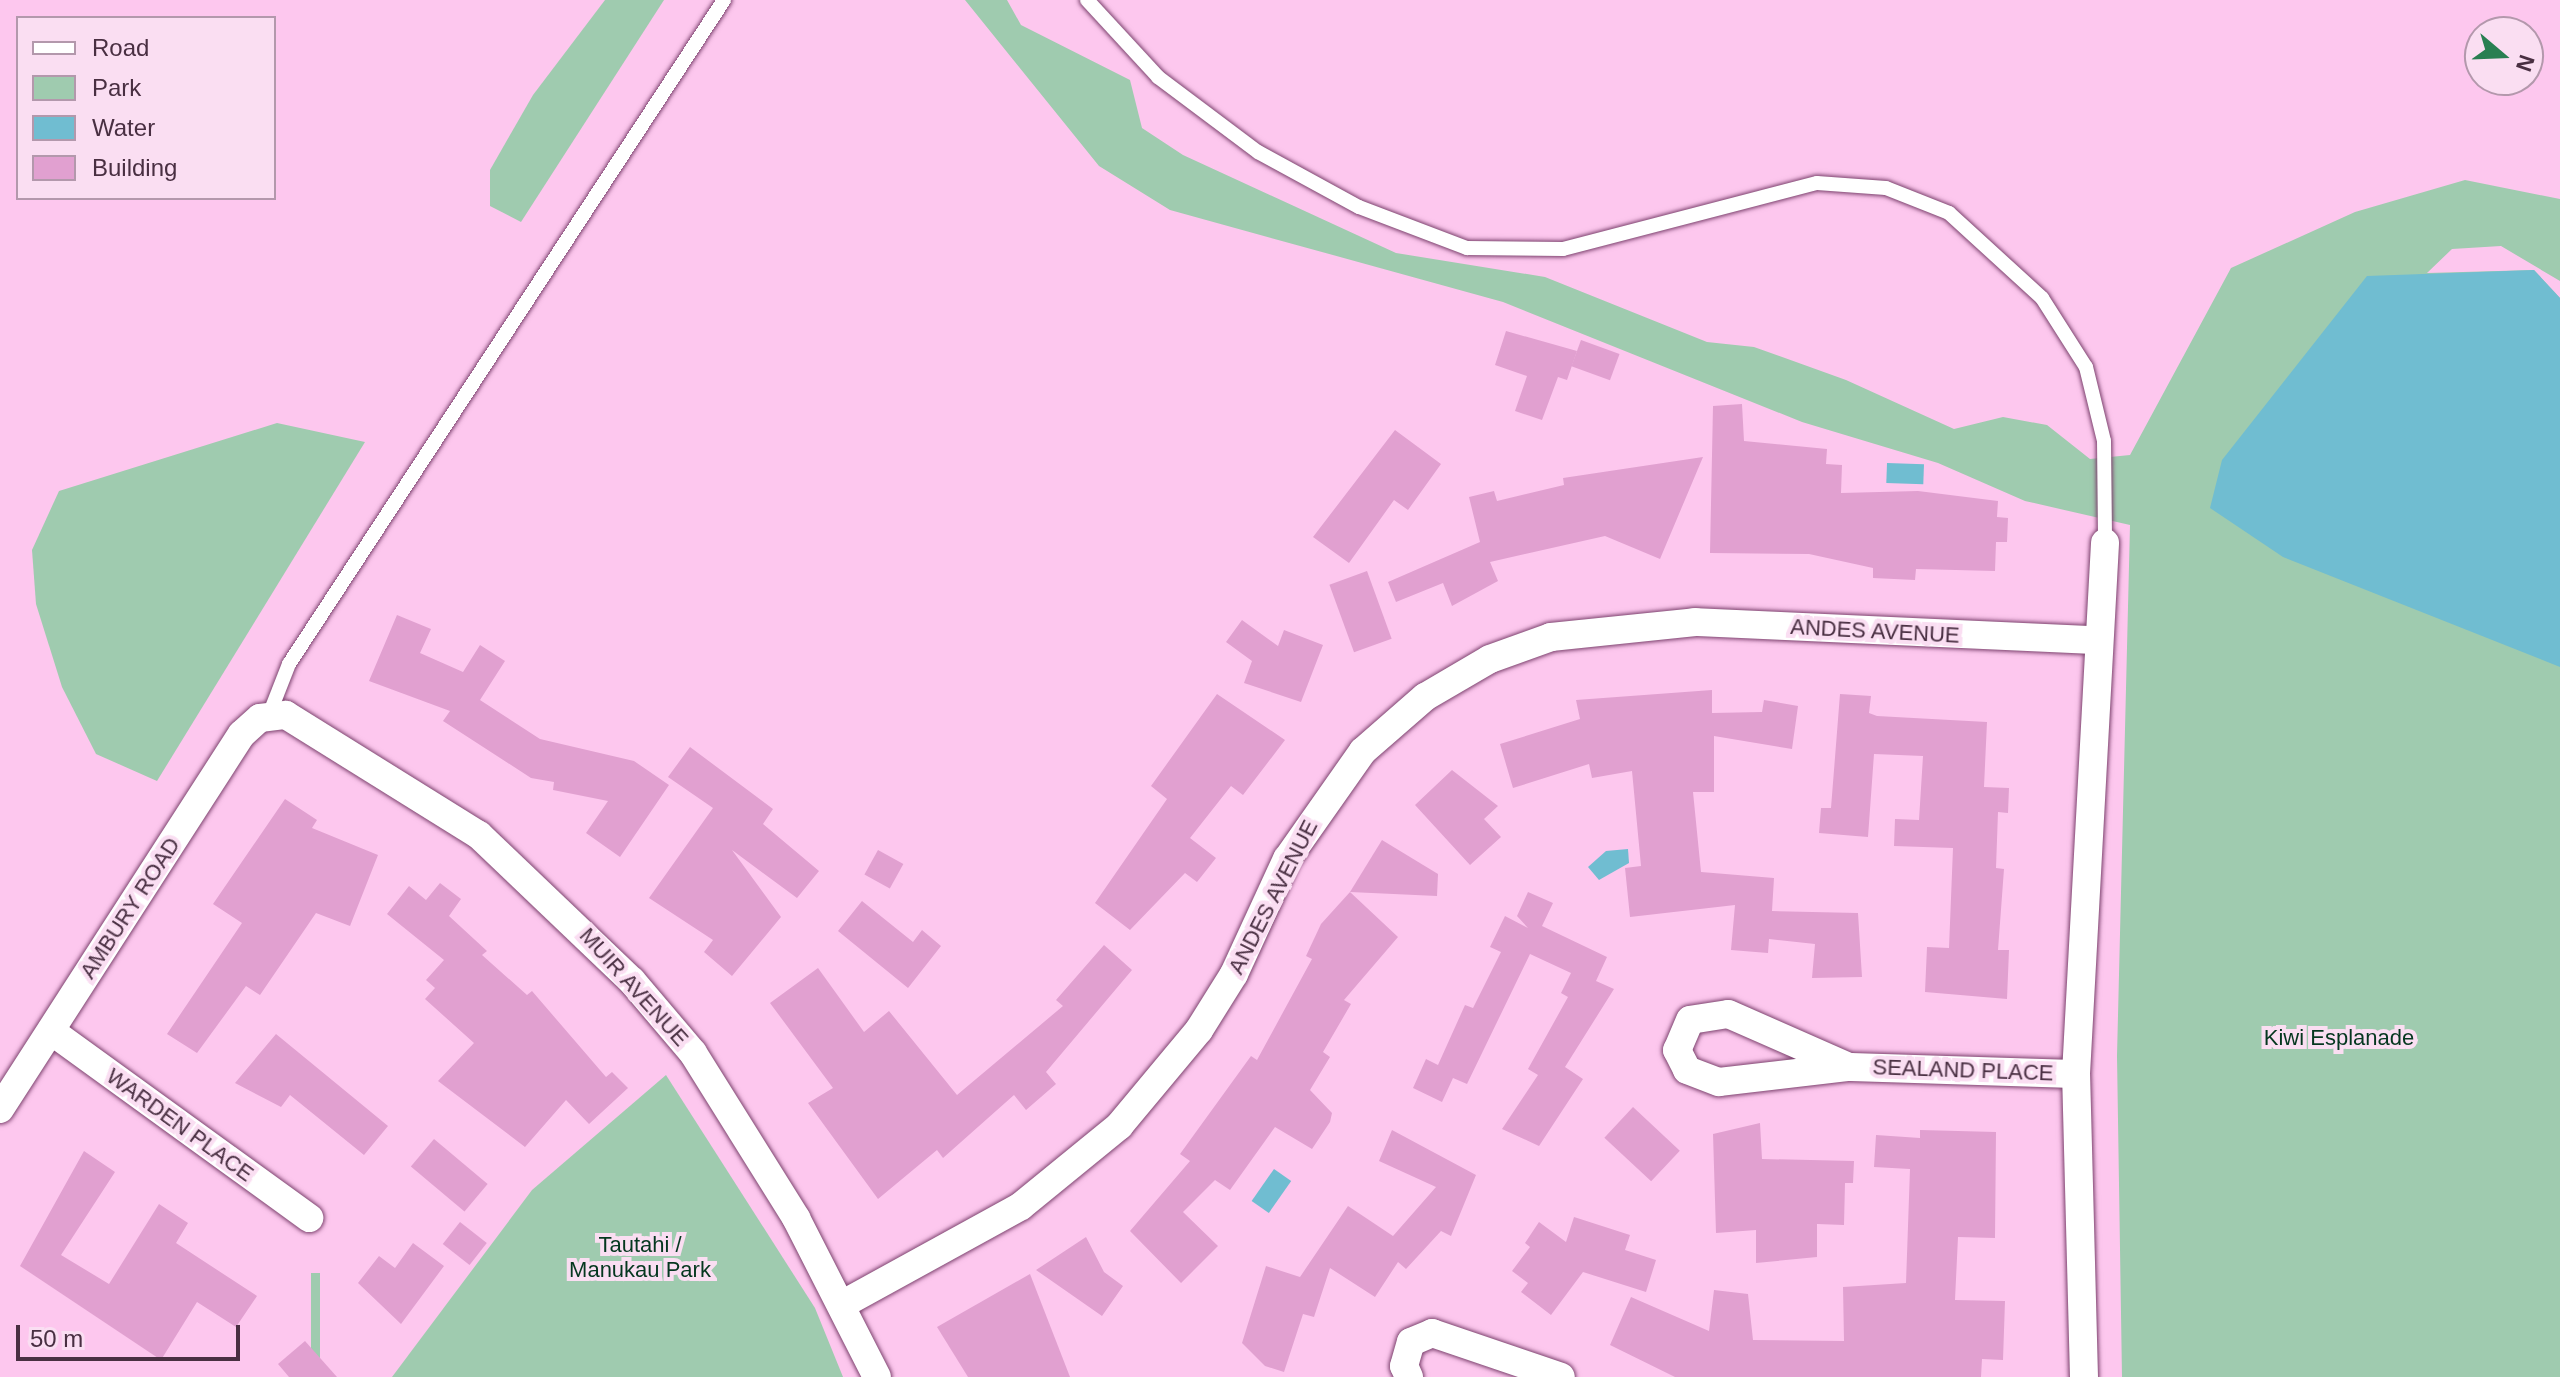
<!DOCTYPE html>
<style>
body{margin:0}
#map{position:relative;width:2560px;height:1377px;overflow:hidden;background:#fdc7ee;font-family:Helvetica,sans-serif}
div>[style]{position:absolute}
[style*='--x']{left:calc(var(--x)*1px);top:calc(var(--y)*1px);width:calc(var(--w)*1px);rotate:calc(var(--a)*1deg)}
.green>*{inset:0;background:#9fcbaf;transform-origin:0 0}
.water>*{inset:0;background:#70bdd1;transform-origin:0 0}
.building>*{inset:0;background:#e1a0d0;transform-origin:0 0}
.roads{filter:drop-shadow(0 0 2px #7d436f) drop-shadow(0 0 2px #7d436f)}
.service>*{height:14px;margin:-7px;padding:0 7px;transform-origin:7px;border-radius:7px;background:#fff}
.minor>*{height:28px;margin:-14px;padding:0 14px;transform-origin:14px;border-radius:14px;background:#fff}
span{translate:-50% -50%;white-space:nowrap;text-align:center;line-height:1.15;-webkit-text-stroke:8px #fadef2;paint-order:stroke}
.street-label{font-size:22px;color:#492f42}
.park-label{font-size:22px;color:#05371f}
.legend{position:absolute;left:16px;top:16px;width:260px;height:184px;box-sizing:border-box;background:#fadef2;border:2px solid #b398ac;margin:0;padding:10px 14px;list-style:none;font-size:24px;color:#492f42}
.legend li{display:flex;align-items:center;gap:16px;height:40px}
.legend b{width:40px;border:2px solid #b398ac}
.north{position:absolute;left:2464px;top:16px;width:80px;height:80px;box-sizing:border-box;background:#fadef2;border:2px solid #b398ac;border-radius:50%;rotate:109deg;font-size:22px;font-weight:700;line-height:32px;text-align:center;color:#492f42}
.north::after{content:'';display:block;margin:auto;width:28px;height:36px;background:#297f52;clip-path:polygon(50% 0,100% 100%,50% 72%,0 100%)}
.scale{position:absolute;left:16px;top:1325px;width:224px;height:36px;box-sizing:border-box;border:4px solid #492f42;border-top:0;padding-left:10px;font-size:24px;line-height:28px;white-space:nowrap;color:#492f42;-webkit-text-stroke:6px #fadef2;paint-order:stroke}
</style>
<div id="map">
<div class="green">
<div style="clip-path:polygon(605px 0,664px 0,521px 222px,490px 206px,490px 170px,533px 95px)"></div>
<div style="clip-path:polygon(965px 0,1007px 0,1021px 25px,1130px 80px,1142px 128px,1183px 155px,1396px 253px,1545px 277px,1707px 342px,1754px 347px,1846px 380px,1954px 429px,2003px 417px,2047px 425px,2090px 459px,2130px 455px,2231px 268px,2355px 212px,2465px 180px,2560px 199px,2560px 281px,2501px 246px,2452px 249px,2427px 273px,2534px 270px,2560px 298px,2560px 1377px,2122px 1377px,2117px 1056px,2130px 525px,2025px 501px,1938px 463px,1802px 422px,1503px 302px,1170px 210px,1099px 166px)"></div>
<div style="clip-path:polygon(277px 423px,365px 442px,157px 781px,96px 754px,62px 687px,36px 604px,32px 550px,59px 491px)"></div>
<div style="clip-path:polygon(666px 1075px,815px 1308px,843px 1377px,392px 1377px,532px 1190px)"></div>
<div style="left:311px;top:1273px;width:9px;height:119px"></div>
</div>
<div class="water">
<div style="clip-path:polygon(2534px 270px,2560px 298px,2560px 667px,2283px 557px,2210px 508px,2222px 460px,2367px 276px)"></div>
<div style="left:1887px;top:463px;width:37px;height:20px;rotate:2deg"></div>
<div style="clip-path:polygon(1628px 849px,1629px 863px,1599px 880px,1588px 867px,1606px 851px)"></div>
<div style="left:1274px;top:1169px;width:21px;height:39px;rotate:35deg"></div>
</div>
<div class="building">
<div style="clip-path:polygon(1506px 331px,1577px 351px,1567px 380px,1558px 377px,1542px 420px,1515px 411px,1527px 376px,1495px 365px)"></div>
<div style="left:1581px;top:340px;width:41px;height:28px;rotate:20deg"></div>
<div style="clip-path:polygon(1742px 404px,1744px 441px,1827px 449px,1826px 464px,1842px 465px,1841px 493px,1918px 491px,1998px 501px,1997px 517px,2008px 518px,2007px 542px,1996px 542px,1995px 571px,1916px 569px,1915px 580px,1873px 578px,1873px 568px,1809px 554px,1710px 553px,1713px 406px)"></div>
<div style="clip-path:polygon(1395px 430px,1441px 464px,1408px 510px,1394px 500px,1349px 563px,1313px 537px)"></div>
<div style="clip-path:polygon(1703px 457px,1660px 559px,1605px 536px,1490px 562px,1498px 581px,1452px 606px,1443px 583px,1396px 602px,1388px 582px,1480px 542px,1469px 497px,1494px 491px,1497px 501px,1564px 485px,1563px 478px)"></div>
<div style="left:1367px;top:571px;width:72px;height:40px;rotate:70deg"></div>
<div style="clip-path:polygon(397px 615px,431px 629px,420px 653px,463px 672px,480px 645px,505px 661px,480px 700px,540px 739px,634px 761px,669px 785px,620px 857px,586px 833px,608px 801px,553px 790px,554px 782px,531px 778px,443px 721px,450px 711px,369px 681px)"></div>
<div style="clip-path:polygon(1242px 620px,1278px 646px,1284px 630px,1323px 645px,1301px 702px,1244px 683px,1252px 661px,1226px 642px)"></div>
<div style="clip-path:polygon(1712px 690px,1712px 713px,1762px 712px,1764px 700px,1798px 706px,1792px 749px,1714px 736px,1714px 792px,1693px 792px,1701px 872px,1774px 878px,1772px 911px,1858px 913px,1862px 977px,1812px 978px,1815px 944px,1769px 939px,1768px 953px,1731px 950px,1735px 905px,1630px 917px,1625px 868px,1641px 866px,1632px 771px,1592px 778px,1589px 764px,1513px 788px,1500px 744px,1580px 719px,1576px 700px)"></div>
<div style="clip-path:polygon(1217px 694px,1285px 740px,1243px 795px,1231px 786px,1190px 838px,1216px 858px,1197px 882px,1185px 873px,1130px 930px,1095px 903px,1167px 799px,1151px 786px)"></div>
<div style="clip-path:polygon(1840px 694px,1871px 696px,1869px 713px,1877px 716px,1987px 722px,1984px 787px,2009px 788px,2008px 813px,1998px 812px,1996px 868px,2004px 869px,1998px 950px,2009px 950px,2007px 999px,1925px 992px,1927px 947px,1949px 948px,1953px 848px,1894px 846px,1895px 819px,1919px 820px,1923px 756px,1874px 754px,1868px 837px,1819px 833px,1821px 808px,1831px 808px)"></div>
<div style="clip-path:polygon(690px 747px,773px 809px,763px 824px,819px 871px,797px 898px,732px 850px,781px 917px,732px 976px,704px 952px,713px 940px,649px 898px,713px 808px,668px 777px)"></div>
<div style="clip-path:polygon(1452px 770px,1498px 806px,1484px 819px,1501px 837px,1470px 865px,1415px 805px)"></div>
<div style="clip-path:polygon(285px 799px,317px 820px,312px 828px,378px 855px,350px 926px,316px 913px,260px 995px,246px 986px,197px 1053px,167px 1034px,242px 923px,213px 904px)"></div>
<div style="clip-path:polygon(1382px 840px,1438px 874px,1437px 896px,1350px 892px)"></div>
<div style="left:878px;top:850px;width:29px;height:28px;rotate:29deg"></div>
<div style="clip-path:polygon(440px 883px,461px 899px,449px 916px,487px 951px,482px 955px,527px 995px,532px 991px,606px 1077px,612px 1072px,628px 1088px,589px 1124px,566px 1100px,525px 1147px,438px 1081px,474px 1043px,425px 999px,435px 988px,426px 980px,444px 960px,387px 914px,409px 886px,426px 900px)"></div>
<div style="clip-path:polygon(1350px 892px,1398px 937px,1344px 1000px,1351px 1004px,1323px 1052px,1330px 1057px,1310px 1090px,1332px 1113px,1330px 1122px,1312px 1149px,1275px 1127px,1230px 1190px,1215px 1180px,1183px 1212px,1218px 1246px,1181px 1283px,1130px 1231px,1190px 1161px,1180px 1154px,1251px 1056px,1257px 1060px,1312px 959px,1306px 956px,1321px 924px)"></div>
<div style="clip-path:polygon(1528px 892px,1553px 903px,1542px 926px,1607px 957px,1596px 981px,1614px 989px,1565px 1067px,1583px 1079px,1539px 1146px,1502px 1129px,1538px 1075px,1528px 1069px,1568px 997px,1561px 993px,1571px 973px,1530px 954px,1467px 1084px,1453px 1078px,1442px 1102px,1413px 1088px,1426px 1059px,1438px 1065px,1465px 1005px,1473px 1008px,1501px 952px,1490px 947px,1505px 916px,1528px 928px,1517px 916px)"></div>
<div style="clip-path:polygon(862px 901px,913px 942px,922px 930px,941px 946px,908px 988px,838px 931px)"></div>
<div style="clip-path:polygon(1104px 945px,1132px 970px,1046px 1072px,1056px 1084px,1026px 1110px,1014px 1095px,943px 1158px,937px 1150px,878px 1199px,808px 1103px,833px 1088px,770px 1003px,818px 968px,864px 1032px,889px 1011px,957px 1095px,1063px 1006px,1056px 1000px)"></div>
<div style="clip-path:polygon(276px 1034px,388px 1126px,364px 1155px,290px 1095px,281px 1107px,235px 1083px)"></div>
<div style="left:1633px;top:1107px;width:64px;height:42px;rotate:43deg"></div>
<div style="clip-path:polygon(1760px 1123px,1762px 1159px,1854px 1161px,1853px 1183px,1845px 1183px,1844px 1225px,1817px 1224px,1817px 1257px,1756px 1263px,1756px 1230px,1716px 1233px,1713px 1134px)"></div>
<div style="clip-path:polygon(1392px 1130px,1476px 1175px,1451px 1236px,1441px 1231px,1406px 1269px,1398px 1262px,1375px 1297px,1330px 1268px,1314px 1317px,1303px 1314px,1284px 1372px,1265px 1366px,1242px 1343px,1266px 1266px,1300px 1277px,1348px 1206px,1393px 1236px,1436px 1187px,1379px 1161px)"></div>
<div style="clip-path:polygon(1920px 1130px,1996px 1132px,1995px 1238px,1958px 1237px,1955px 1300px,2005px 1301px,2003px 1360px,1982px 1359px,1981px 1377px,1675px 1377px,1610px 1345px,1631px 1297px,1709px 1331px,1714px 1290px,1748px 1294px,1753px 1340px,1844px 1341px,1843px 1287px,1906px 1283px,1910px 1169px,1874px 1167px,1876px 1135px,1920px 1138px)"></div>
<div style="left:434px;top:1139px;width:70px;height:36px;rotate:40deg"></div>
<div style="clip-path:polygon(84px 1151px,115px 1172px,61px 1255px,109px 1284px,159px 1204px,188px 1223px,176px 1243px,257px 1296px,236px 1327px,197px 1302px,161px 1360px,20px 1266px)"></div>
<div style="clip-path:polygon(1574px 1217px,1630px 1235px,1625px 1250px,1656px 1260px,1646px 1292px,1583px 1272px,1551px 1315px,1521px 1292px,1528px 1283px,1512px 1271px,1530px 1247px,1525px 1243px,1539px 1222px,1566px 1242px)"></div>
<div style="left:460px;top:1222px;width:34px;height:28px;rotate:38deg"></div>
<div style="clip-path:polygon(1086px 1237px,1104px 1272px,1123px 1286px,1102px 1316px,1036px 1270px)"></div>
<div style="clip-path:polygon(413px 1243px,444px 1266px,401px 1324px,358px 1283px,379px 1256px,395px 1268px)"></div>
<div style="clip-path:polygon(1030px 1274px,1070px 1377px,968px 1377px,937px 1327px)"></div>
<div style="clip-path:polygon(305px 1341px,337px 1377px,289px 1377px,278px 1364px)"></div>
</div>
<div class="roads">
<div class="service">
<div style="--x:1087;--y:0;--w:105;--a:47.3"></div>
<div style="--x:1158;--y:77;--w:125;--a:36.9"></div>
<div style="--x:1258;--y:152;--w:115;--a:28.6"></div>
<div style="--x:1359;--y:207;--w:116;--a:20.8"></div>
<div style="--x:1467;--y:248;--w:96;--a:0.6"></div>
<div style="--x:1563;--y:249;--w:262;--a:-14.6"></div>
<div style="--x:1817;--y:183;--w:69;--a:4.1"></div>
<div style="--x:1886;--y:188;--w:68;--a:21.6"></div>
<div style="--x:1949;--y:213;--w:126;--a:42.4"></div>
<div style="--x:2042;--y:298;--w:82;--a:57.5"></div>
<div style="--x:2086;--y:367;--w:76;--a:76.3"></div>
<div style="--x:2104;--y:441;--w:102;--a:89.4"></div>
<div style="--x:269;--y:715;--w:55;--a:-68.6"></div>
<div style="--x:289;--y:664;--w:794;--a:-56.77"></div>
</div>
<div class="minor">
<div style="--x:51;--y:1031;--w:319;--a:35.9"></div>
<div style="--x:1849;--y:1067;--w:132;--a:-156.3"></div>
<div style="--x:1728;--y:1014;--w:38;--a:171"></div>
<div style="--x:1690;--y:1020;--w:33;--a:113"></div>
<div style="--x:1677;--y:1050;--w:22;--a:63"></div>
<div style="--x:1687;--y:1070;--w:34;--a:21"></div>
<div style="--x:1719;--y:1082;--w:131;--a:-6.6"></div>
<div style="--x:1849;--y:1067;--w:227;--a:1.8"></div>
<div style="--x:0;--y:1109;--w:446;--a:-57.2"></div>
<div style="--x:242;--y:734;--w:24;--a:-42"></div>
<div style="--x:260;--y:718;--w:26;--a:-7"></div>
<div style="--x:286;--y:715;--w:227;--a:31.9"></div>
<div style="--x:479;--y:835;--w:211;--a:43.7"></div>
<div style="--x:632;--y:981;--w:94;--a:49.7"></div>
<div style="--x:693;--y:1053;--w:195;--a:58"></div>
<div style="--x:796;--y:1218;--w:178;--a:63"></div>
<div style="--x:843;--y:1304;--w:203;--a:-28.8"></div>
<div style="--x:1021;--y:1206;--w:127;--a:-39.2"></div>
<div style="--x:1119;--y:1126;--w:125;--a:-50.2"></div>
<div style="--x:1199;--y:1030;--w:66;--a:-58"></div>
<div style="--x:1234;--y:974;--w:127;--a:-65.3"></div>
<div style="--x:1287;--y:859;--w:132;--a:-54.9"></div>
<div style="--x:1363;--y:751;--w:82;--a:-41.1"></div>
<div style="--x:1425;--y:697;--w:75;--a:-30.3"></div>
<div style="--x:1490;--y:659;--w:65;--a:-19.8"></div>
<div style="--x:1551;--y:637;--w:145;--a:-5.9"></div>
<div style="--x:1695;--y:622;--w:402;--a:2.6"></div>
<div style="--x:1409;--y:1377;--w:12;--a:-114"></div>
<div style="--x:1404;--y:1366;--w:25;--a:-74"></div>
<div style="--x:1411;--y:1342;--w:23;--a:-23"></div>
<div style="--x:1432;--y:1333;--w:136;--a:18.8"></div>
<div style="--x:2084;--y:1377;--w:303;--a:-91.5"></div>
<div style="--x:2076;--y:1074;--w:532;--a:-86.87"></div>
</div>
</div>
<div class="street-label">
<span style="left:1875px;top:631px;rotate:3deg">ANDES AVENUE</span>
<span style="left:1273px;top:897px;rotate:-63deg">ANDES AVENUE</span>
<span style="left:130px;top:908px;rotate:-57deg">AMBURY ROAD</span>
<span style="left:634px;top:987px;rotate:48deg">MUIR AVENUE</span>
<span style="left:1963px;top:1070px;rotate:2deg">SEALAND PLACE</span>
<span style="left:180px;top:1125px;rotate:36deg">WARDEN PLACE</span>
</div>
<div class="park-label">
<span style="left:2339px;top:1038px">Kiwi Esplanade</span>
<span style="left:640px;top:1257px">Tautahi /<br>Manukau Park</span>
</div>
<ul class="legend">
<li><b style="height:10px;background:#fff"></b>Road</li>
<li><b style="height:22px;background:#9fcbaf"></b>Park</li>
<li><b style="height:22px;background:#70bdd1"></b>Water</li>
<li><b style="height:22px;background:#e1a0d0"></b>Building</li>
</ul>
<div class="north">N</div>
<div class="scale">50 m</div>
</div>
